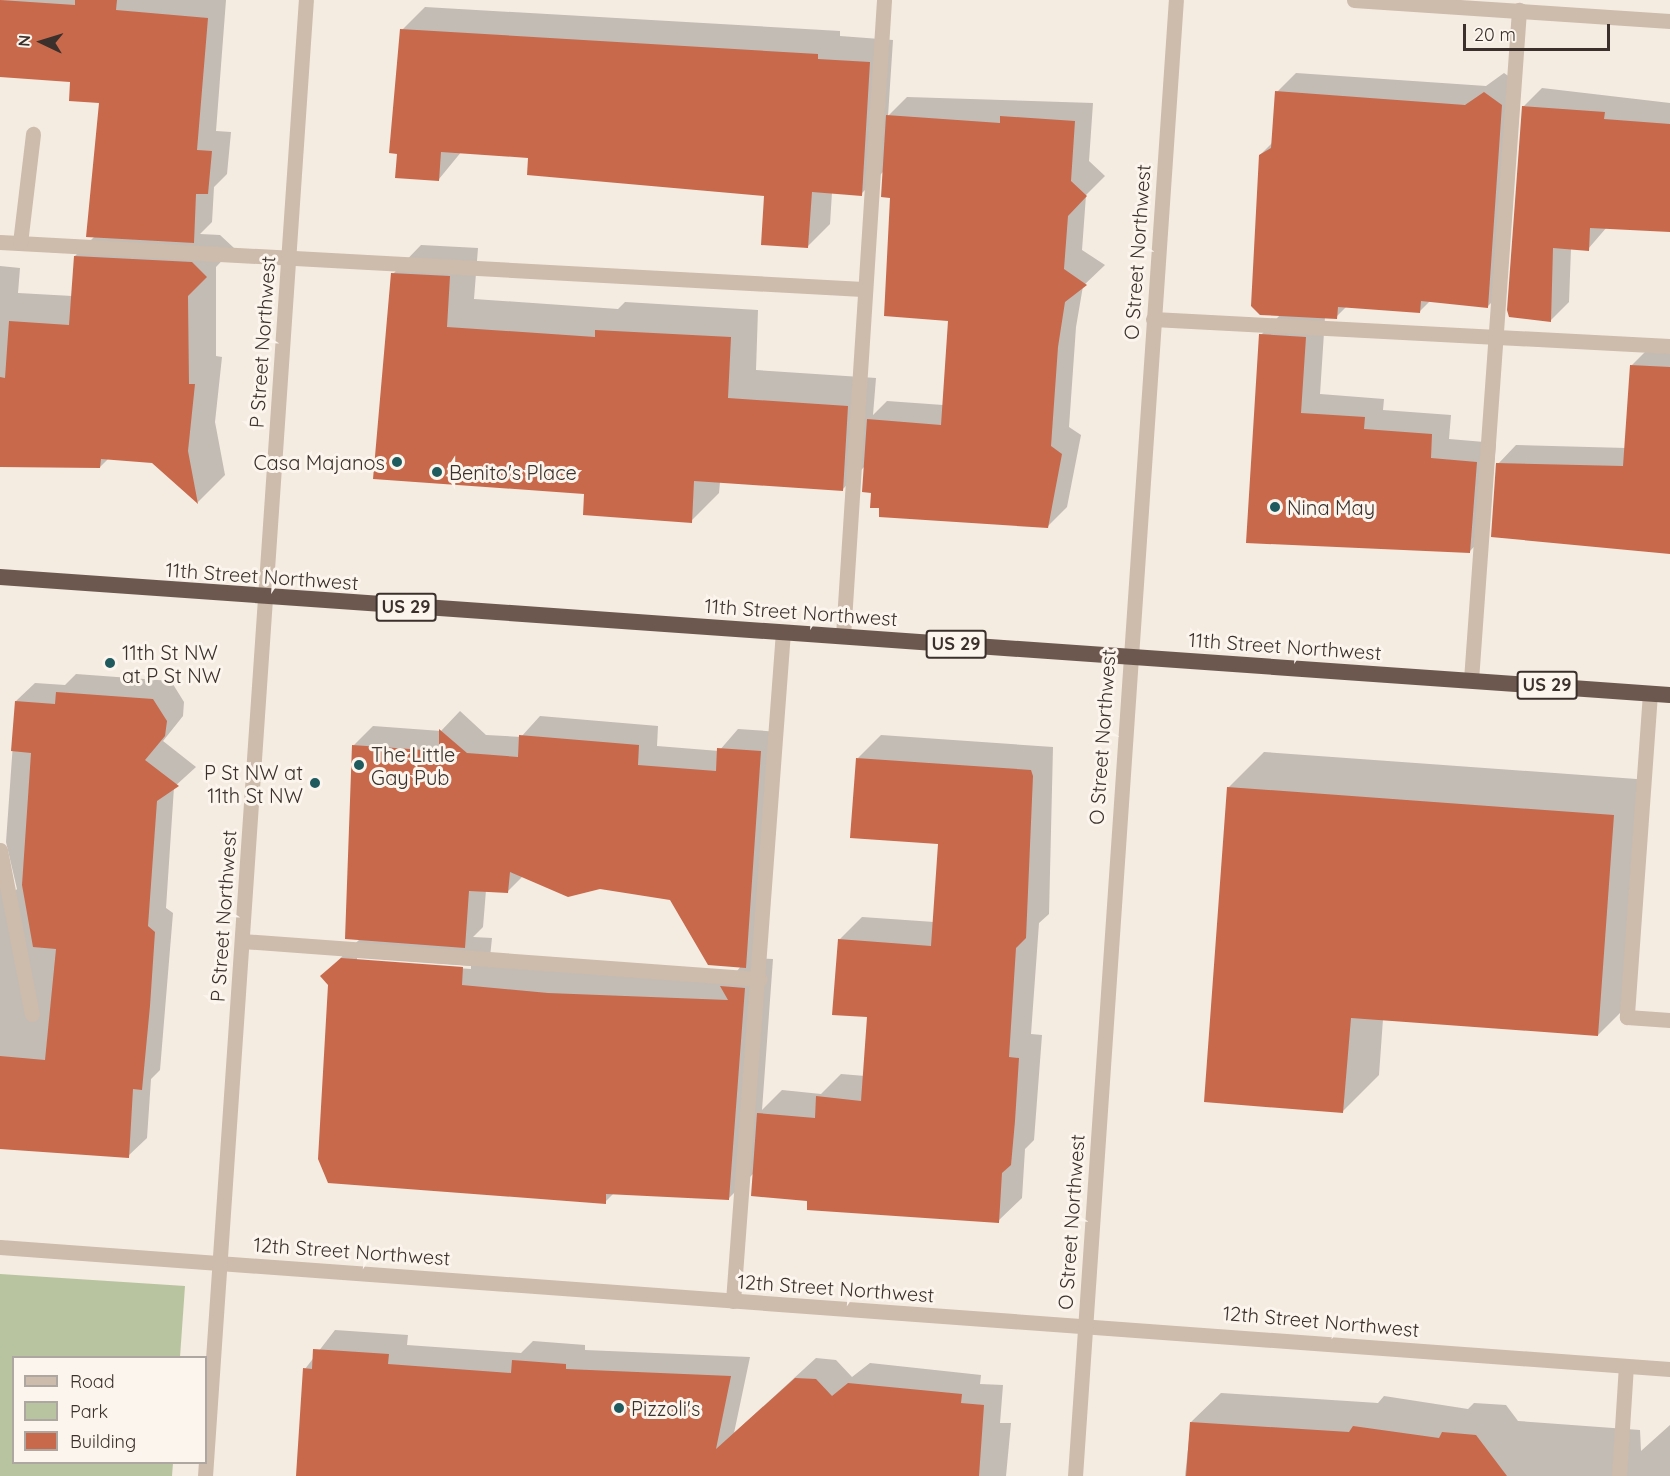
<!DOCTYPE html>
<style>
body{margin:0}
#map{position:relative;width:1670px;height:1476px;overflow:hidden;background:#f4ebe1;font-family:Quicksand,sans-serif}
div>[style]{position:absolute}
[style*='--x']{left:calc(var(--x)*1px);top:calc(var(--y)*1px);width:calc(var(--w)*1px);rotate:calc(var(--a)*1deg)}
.green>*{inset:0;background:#b8c4a0}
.shadow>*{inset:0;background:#0003}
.building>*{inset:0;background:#c8694b}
.service>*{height:15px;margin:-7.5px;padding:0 7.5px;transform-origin:7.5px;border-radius:7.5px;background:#cdbbac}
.minor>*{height:15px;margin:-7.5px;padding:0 7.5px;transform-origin:7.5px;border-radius:7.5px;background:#cdbbac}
.tertiary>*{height:15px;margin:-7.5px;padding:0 7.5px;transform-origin:7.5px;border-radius:7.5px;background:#cdbbac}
.trunk>*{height:16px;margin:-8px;padding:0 8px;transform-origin:8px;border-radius:8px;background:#6c584f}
.dots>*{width:16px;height:16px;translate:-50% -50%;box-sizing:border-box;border:3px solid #fbf5ee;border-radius:50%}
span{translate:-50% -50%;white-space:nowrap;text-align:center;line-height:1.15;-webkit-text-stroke:6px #fbf5ee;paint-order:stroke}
.shield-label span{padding:2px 4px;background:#fbf5ee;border:2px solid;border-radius:4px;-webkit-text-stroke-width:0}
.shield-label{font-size:18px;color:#3b302b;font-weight:700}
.street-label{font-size:20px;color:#3b302b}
.poi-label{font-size:20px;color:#3b302b}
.right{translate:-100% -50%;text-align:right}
.left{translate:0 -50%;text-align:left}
.legend{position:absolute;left:12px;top:1356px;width:195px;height:108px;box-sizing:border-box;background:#fbf5ee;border:2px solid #aea6a0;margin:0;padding:8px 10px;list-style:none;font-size:18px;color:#3b302b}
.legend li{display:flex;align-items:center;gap:12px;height:30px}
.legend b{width:30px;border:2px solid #aea6a0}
.north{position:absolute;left:12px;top:12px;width:60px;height:60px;-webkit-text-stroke:4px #fbf5ee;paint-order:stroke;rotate:274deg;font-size:16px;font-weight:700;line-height:24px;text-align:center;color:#3b302b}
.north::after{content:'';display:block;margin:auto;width:21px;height:27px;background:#3b302b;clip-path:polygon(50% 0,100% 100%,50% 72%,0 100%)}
.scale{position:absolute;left:1463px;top:24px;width:147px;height:27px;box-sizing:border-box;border:3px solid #3b302b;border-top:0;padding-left:8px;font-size:18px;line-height:21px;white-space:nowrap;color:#3b302b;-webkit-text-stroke:4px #fbf5ee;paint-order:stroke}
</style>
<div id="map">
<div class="green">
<div style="clip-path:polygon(0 1274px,185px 1286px,180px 1357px,14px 1358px,14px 1462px,173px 1463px,172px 1476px,0 1476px)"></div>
</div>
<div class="shadow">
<div style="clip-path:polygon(0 0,226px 0,216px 131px,231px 132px,227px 174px,214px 187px,212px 222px,200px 234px,220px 235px,234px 248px,216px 267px,216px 356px,222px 357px,215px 422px,225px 475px,198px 502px,153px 461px,109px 458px,100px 467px,0 461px,0 266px,20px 268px,18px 293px,72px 296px,75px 256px,95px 236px,100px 102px,72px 81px,0 76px)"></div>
<div style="clip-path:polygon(425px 7px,840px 31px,840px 36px,893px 40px,888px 116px,907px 97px,1093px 103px,1089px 161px,1105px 176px,1086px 195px,1082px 250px,1105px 265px,1083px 286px,1076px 327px,1069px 427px,1081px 435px,1067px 507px,1048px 526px,881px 507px,865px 466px,842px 490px,720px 482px,719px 493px,691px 521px,586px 493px,393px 274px,421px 245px,478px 248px,474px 299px,618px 309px,625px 302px,758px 310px,756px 370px,876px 378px,873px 415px,887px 401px,943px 405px,949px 319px,884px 171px,861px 194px,832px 192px,830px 224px,807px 247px,766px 195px,529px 156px,462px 151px,439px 179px,402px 30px)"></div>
<div style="clip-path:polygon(1296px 73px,1486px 86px,1504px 73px,1521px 85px,1506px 288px,1487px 307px,1430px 301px,1420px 311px,1347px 306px,1336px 317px,1325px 317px,1320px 394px,1384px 399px,1383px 410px,1451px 415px,1449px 439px,1496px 443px,1488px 532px,1469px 552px,1248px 541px,1261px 335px,1281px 314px,1260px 155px,1273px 142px,1277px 92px)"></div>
<div style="clip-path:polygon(1542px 88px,1670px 103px,1670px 231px,1607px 227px,1588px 249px,1571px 248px,1569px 302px,1550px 321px,1523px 107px)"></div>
<div style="clip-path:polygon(1650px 347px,1670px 348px,1670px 552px,1498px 464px,1516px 445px,1626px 448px,1632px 365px)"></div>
<div style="clip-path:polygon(76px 674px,171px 681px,184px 702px,183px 716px,163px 741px,196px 767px,174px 787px,166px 908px,173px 913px,160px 1070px,151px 1079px,147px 1138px,128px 1156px,0 1147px,0 878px,4px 902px,17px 889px,6px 842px,16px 701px,35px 683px,65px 685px)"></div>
<div style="clip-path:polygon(evenodd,460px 711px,486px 735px,521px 737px,540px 716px,658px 726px,657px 746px,719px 751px,738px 729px,780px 732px,755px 958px,773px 959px,762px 1110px,782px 1090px,821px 1094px,841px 1074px,865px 1076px,869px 1016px,839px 940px,862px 917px,934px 922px,940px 843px,858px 758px,881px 735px,1053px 747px,1049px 914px,1039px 923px,1031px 1034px,1042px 1035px,1034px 1140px,1025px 1149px,1022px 1198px,998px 1221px,809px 1199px,754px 1173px,728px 1199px,615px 1192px,605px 1202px,330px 985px,322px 976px,361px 938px,354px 745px,373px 726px,441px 731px,460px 711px,523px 876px,671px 899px,741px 966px,737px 971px,490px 957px,492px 938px,473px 937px,483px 927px,486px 890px,508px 891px,523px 876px,460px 711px,357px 958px,471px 966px,471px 969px,357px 961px,357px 958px)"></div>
<div style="clip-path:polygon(1264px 752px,1650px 780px,1634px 999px,1598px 1035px,1383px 1019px,1379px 1075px,1343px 1111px,1228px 788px)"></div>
<div style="clip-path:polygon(335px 1330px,408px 1335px,407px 1345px,521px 1353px,533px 1341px,585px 1345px,585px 1350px,750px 1357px,734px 1433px,816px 1358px,836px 1360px,852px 1377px,870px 1363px,981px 1375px,980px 1384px,1003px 1385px,1000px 1423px,1011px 1423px,1006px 1476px,297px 1476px,305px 1369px)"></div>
<div style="clip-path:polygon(1221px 1393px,1378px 1403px,1384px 1396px,1468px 1409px,1474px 1403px,1506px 1405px,1518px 1421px,1640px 1430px,1641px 1451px,1670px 1425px,1670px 1476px,1185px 1476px,1191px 1422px)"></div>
</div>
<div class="building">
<div style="clip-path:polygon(0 0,75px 5px,75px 0,117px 0,116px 10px,208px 18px,197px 150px,212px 151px,208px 194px,196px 194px,194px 243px,86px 237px,99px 103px,69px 101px,70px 82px,0 77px)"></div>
<div style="clip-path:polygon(400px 29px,818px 54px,818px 59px,870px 62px,862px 196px,812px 192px,808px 248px,761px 245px,764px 196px,527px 175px,528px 158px,441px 152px,439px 181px,395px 178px,397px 154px,389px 153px)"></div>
<div style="clip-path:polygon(1275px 91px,1465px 105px,1484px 92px,1502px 105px,1488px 308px,1421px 301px,1420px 313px,1338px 307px,1337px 319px,1260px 315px,1251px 306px,1259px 155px,1271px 148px)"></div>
<div style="clip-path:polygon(1522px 106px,1605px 112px,1604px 119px,1670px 124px,1670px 232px,1590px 228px,1589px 251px,1553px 248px,1551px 322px,1509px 317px,1507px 310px)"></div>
<div style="clip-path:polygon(886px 115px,1000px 123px,1000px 116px,1075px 121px,1071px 181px,1087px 196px,1068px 216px,1064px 269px,1087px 285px,1065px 302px,1058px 347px,1051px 446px,1062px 454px,1048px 528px,879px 517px,879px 508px,870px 508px,871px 493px,862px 492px,867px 419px,941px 425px,948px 321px,884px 316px,890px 198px,881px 197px)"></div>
<div style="clip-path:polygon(74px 256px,192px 262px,207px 277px,188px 296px,189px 384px,195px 384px,188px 451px,198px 504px,152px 463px,101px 459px,100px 468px,0 467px,0 377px,5px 378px,9px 321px,69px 325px)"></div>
<div style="clip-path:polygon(391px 273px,450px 276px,447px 327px,595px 337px,595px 330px,731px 337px,728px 398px,848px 406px,843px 491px,694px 481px,692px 523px,583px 515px,584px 494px,373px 479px)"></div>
<div style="clip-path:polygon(1259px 334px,1306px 337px,1301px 413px,1365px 417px,1364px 429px,1432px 434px,1431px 458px,1477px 462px,1470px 553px,1246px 543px)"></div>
<div style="clip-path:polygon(1630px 365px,1670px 367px,1670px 554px,1491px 537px,1496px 463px,1623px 466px)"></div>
<div style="clip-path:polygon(56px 692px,153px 699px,167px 721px,165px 736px,145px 760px,179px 786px,157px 801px,148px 926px,155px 932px,150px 1006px,142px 1090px,133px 1089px,129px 1158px,0 1149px,0 1056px,45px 1060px,56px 949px,33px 947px,22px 885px,31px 753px,11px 751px,15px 701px,55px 704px)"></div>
<div style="clip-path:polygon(439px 729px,467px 753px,518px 757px,519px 735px,639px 745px,638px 765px,716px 771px,717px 748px,761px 751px,746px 968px,708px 965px,670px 900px,600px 889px,568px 897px,510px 872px,508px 893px,469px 891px,465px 948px,345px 939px,352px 745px,439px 751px)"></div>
<div style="clip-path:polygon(856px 758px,1031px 770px,1033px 776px,1026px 938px,1016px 948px,1009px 1057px,1019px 1058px,1015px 1121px,1011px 1165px,1002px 1173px,999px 1223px,807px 1210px,807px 1201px,751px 1196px,757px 1113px,815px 1118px,816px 1096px,861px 1101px,867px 1017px,832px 1015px,838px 939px,931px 946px,938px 844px,850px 838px)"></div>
<div style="clip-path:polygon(1227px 787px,1614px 815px,1598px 1036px,1351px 1018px,1343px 1113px,1204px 1102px)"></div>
<div style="clip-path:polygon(341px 958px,463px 967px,462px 985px,548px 993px,728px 1000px,720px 986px,745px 988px,729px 1200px,606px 1194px,606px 1204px,328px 1183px,318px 1159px,328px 985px,320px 976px)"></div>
<div style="clip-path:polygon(313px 1349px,389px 1354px,388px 1364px,511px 1373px,512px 1360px,566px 1364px,566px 1369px,731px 1376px,716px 1449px,795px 1378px,816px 1379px,832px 1396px,848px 1383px,962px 1394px,961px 1403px,984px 1405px,979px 1476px,296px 1476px,303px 1368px,312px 1369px)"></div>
<div style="clip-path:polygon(1190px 1422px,1349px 1432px,1353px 1426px,1439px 1438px,1442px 1432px,1476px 1435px,1507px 1476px,1186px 1476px)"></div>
</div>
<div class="service">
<div style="--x:0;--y:242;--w:864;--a:3.12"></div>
<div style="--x:20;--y:243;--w:110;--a:-83.2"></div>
<div style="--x:1153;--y:319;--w:518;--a:2.99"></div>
<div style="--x:843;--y:636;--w:637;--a:-86.31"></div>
<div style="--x:1471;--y:680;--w:672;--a:-85.9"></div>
<div style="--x:1650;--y:693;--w:325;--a:94.1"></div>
<div style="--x:1627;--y:1017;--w:43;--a:4"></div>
<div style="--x:242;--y:941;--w:519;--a:4.2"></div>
<div style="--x:733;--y:1301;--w:671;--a:-85.73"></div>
<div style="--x:1619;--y:1476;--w:110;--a:-86.4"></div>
</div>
<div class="minor">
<div style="--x:0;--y:850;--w:167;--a:79"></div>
</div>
<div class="tertiary">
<div style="--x:1354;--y:0;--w:317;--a:3.8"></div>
<div style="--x:0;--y:1247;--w:1674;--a:4.18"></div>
<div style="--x:205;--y:1476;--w:1479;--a:-86.09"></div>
<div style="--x:1075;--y:1476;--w:1479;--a:-86.09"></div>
</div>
<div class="trunk">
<div style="--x:0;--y:577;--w:1674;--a:4.04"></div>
</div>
<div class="dots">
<div style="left:397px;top:462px;background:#1f5a5e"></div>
<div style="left:437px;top:472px;background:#1f5a5e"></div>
<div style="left:1275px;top:507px;background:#1f5a5e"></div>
<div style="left:110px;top:663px;background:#1f5a5e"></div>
<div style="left:359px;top:765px;background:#1f5a5e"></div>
<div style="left:315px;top:783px;background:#1f5a5e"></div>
<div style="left:619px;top:1408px;background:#1f5a5e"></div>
</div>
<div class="shield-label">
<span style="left:406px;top:607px">US 29</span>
<span style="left:956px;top:644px">US 29</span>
<span style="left:1547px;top:685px">US 29</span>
</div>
<div class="street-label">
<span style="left:1137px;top:252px;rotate:-86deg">O Street Northwest</span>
<span style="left:262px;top:342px;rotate:-86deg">P Street Northwest</span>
<span style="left:262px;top:576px;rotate:4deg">11th Street Northwest</span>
<span style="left:801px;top:612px;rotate:4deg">11th Street Northwest</span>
<span style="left:1285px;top:646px;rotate:4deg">11th Street Northwest</span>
<span style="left:1102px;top:737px;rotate:-86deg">O Street Northwest</span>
<span style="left:223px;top:916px;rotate:-86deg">P Street Northwest</span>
<span style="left:1071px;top:1222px;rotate:-86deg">O Street Northwest</span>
<span style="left:352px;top:1251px;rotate:4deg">12th Street Northwest</span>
<span style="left:836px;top:1288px;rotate:4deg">12th Street Northwest</span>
<span style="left:1321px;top:1321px;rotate:5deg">12th Street Northwest</span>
</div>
<div class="poi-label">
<span class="right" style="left:385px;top:462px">Casa Majanos</span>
<span class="left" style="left:449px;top:472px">Benito's Place</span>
<span class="left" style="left:1287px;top:507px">Nina May</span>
<span class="left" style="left:122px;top:664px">11th St NW<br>at P St NW</span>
<span class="left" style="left:371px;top:766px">The Little<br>Gay Pub</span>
<span class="right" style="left:303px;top:784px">P St NW at<br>11th St NW</span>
<span class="left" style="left:631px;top:1408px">Pizzoli's</span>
</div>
<ul class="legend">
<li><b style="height:8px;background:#cdbbac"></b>Road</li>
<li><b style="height:16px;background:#b8c4a0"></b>Park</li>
<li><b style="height:16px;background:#c8694b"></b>Building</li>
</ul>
<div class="north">N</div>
<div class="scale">20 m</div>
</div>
